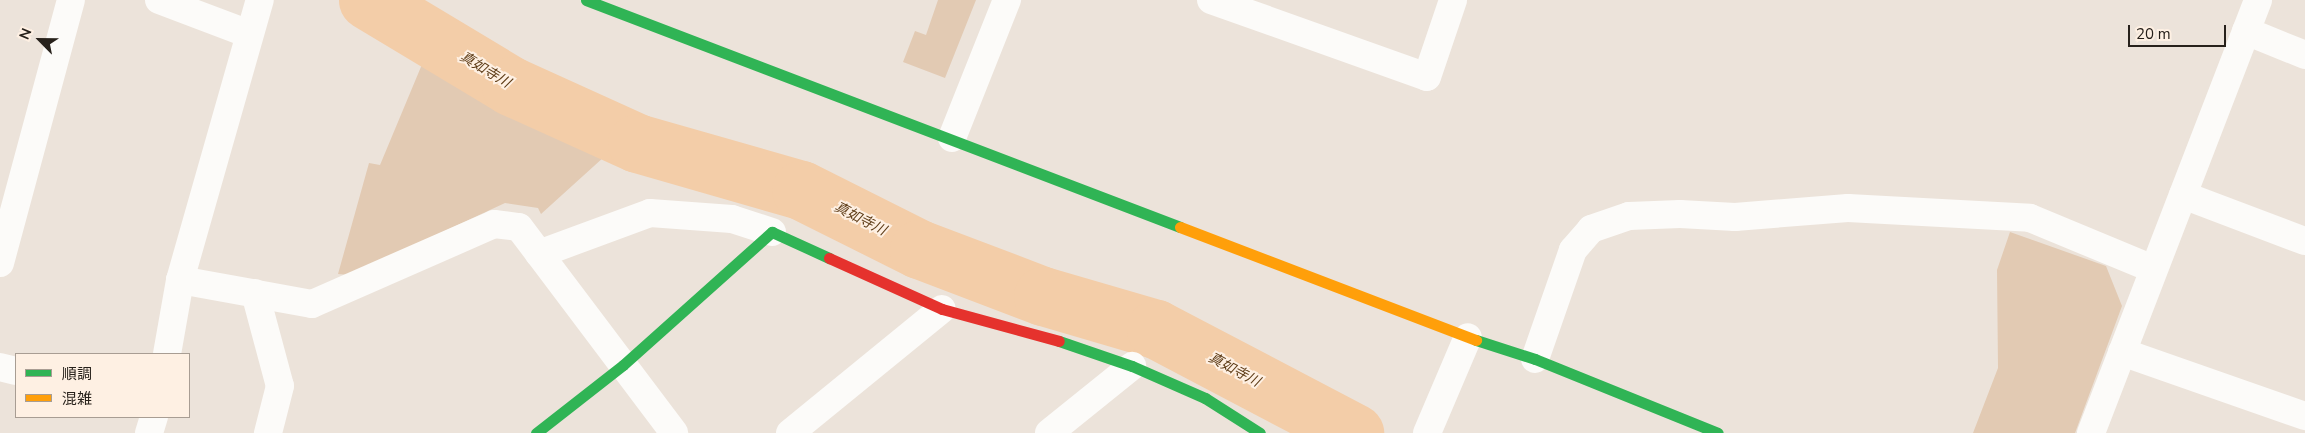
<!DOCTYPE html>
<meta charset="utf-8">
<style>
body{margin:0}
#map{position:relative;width:2305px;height:433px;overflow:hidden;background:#ece3da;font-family:"Nunito Sans","Noto Sans JP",sans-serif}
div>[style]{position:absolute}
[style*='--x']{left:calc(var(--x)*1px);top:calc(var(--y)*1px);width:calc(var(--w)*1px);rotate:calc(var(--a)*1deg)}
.green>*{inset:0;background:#e2cab3}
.river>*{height:59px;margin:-29.5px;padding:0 29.5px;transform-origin:29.5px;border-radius:29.5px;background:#f3cda8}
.street>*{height:28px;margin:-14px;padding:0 14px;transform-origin:14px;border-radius:14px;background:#fcfbf9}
.fast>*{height:11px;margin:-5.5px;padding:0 5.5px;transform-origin:5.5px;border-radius:5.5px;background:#30b455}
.slow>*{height:11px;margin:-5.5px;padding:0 5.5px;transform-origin:5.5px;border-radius:5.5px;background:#ff9f0a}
.jam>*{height:11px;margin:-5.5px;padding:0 5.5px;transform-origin:5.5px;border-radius:5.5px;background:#e5322d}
span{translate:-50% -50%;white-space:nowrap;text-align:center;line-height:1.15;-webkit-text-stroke:4px #fef0e3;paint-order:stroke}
.water-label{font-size:14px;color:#5e3c17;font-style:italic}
.legend{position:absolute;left:15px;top:353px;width:175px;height:65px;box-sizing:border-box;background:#fef0e3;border:1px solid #a89d93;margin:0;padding:6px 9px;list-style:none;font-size:15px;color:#27211b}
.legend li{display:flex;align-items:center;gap:10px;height:25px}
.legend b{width:25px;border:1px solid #a89d93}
.north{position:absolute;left:15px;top:15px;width:50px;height:50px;-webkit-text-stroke:4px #fef0e3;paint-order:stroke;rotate:293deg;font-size:14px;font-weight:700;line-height:20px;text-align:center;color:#27211b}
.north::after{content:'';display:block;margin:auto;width:18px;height:22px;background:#27211b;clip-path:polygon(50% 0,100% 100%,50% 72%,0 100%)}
.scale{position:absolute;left:2128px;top:25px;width:98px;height:22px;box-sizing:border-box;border:2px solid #27211b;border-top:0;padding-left:6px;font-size:15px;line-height:18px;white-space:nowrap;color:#27211b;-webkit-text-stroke:4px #fef0e3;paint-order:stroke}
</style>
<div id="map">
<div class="green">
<div style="clip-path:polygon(938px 0,976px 0,945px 78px,903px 62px,915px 31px,926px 35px)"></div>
<div style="clip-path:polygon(423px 62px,492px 99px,615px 147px,541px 214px,538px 208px,505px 203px,350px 275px,338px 274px,369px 163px,380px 165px)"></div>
<div style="clip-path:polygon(2010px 232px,2106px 266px,2122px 306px,2075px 433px,1973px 433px,1998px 368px,1997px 270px)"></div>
</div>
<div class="river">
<div style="--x:368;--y:0;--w:167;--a:31"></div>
<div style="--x:511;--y:86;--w:138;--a:24.3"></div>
<div style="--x:637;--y:143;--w:171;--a:16"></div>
<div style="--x:801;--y:190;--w:132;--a:26.6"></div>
<div style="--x:919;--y:249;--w:133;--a:20.8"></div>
<div style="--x:1043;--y:296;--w:118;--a:16.3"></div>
<div style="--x:1156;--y:329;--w:224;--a:27.7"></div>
</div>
<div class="street">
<div style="--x:159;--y:0;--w:96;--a:20.7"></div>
<div style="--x:1211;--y:0;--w:229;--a:19.6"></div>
<div style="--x:1427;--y:77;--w:81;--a:-71.3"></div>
<div style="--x:2246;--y:31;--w:64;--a:22.1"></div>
<div style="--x:952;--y:138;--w:149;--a:-68.3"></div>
<div style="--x:2183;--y:195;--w:130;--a:20.7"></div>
<div style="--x:539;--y:254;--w:118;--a:-20.3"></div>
<div style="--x:650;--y:213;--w:82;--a:4.2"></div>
<div style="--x:732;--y:219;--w:42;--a:18"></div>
<div style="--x:0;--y:263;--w:272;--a:-74.9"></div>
<div style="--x:180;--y:280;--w:134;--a:10.3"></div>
<div style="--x:312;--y:304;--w:199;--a:-23.7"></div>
<div style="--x:494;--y:224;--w:25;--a:7"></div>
<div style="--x:519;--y:227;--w:258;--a:53"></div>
<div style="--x:255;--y:293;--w:96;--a:75"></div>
<div style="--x:280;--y:386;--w:49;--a:104.3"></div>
<div style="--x:2122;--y:352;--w:194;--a:19.3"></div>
<div style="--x:167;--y:354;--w:75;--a:-80"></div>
<div style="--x:180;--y:280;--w:291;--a:-74.1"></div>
<div style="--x:1535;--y:359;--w:115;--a:-70.8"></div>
<div style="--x:1573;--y:250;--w:28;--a:-49"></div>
<div style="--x:1591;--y:229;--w:40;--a:-18.9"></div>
<div style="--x:1629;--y:216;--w:51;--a:-2.2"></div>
<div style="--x:1680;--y:214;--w:55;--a:3.1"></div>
<div style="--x:1735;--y:217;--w:113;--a:-4.6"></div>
<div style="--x:1848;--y:208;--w:182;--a:3.1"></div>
<div style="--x:2030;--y:218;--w:133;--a:22.5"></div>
<div style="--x:0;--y:367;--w:16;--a:14"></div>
<div style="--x:149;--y:433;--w:17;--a:-73"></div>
<div style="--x:790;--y:433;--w:196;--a:-39.2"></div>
<div style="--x:1049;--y:433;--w:107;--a:-38.9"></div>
<div style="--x:1427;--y:433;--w:104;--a:-66.9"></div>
<div style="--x:2091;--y:433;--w:464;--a:-68.9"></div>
</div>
<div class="fast">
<div style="--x:586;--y:0;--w:636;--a:20.91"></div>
<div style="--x:1476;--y:340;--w:62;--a:17.9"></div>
<div style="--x:1535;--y:359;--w:197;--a:22"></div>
<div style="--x:1059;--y:341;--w:77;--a:18.9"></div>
<div style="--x:1132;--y:366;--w:80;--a:23.7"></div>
<div style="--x:1205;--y:398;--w:65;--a:32.5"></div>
<div style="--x:536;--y:433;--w:110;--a:-38"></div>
<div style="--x:623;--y:365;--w:200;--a:-41.8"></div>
<div style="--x:772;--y:232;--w:63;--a:24.5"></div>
</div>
<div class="slow">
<div style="--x:1180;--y:227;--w:317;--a:20.9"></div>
</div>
<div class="jam">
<div style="--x:829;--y:258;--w:124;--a:24.3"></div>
<div style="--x:942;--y:309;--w:121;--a:15.3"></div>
</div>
<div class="water-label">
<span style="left:485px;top:70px;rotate:31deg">真如寺川</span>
<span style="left:860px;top:219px;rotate:27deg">真如寺川</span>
<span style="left:1234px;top:370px;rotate:28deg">真如寺川</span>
</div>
<ul class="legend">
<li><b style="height:6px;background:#30b455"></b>順調</li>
<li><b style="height:6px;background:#ff9f0a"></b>混雑</li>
</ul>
<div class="north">N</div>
<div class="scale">20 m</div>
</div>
